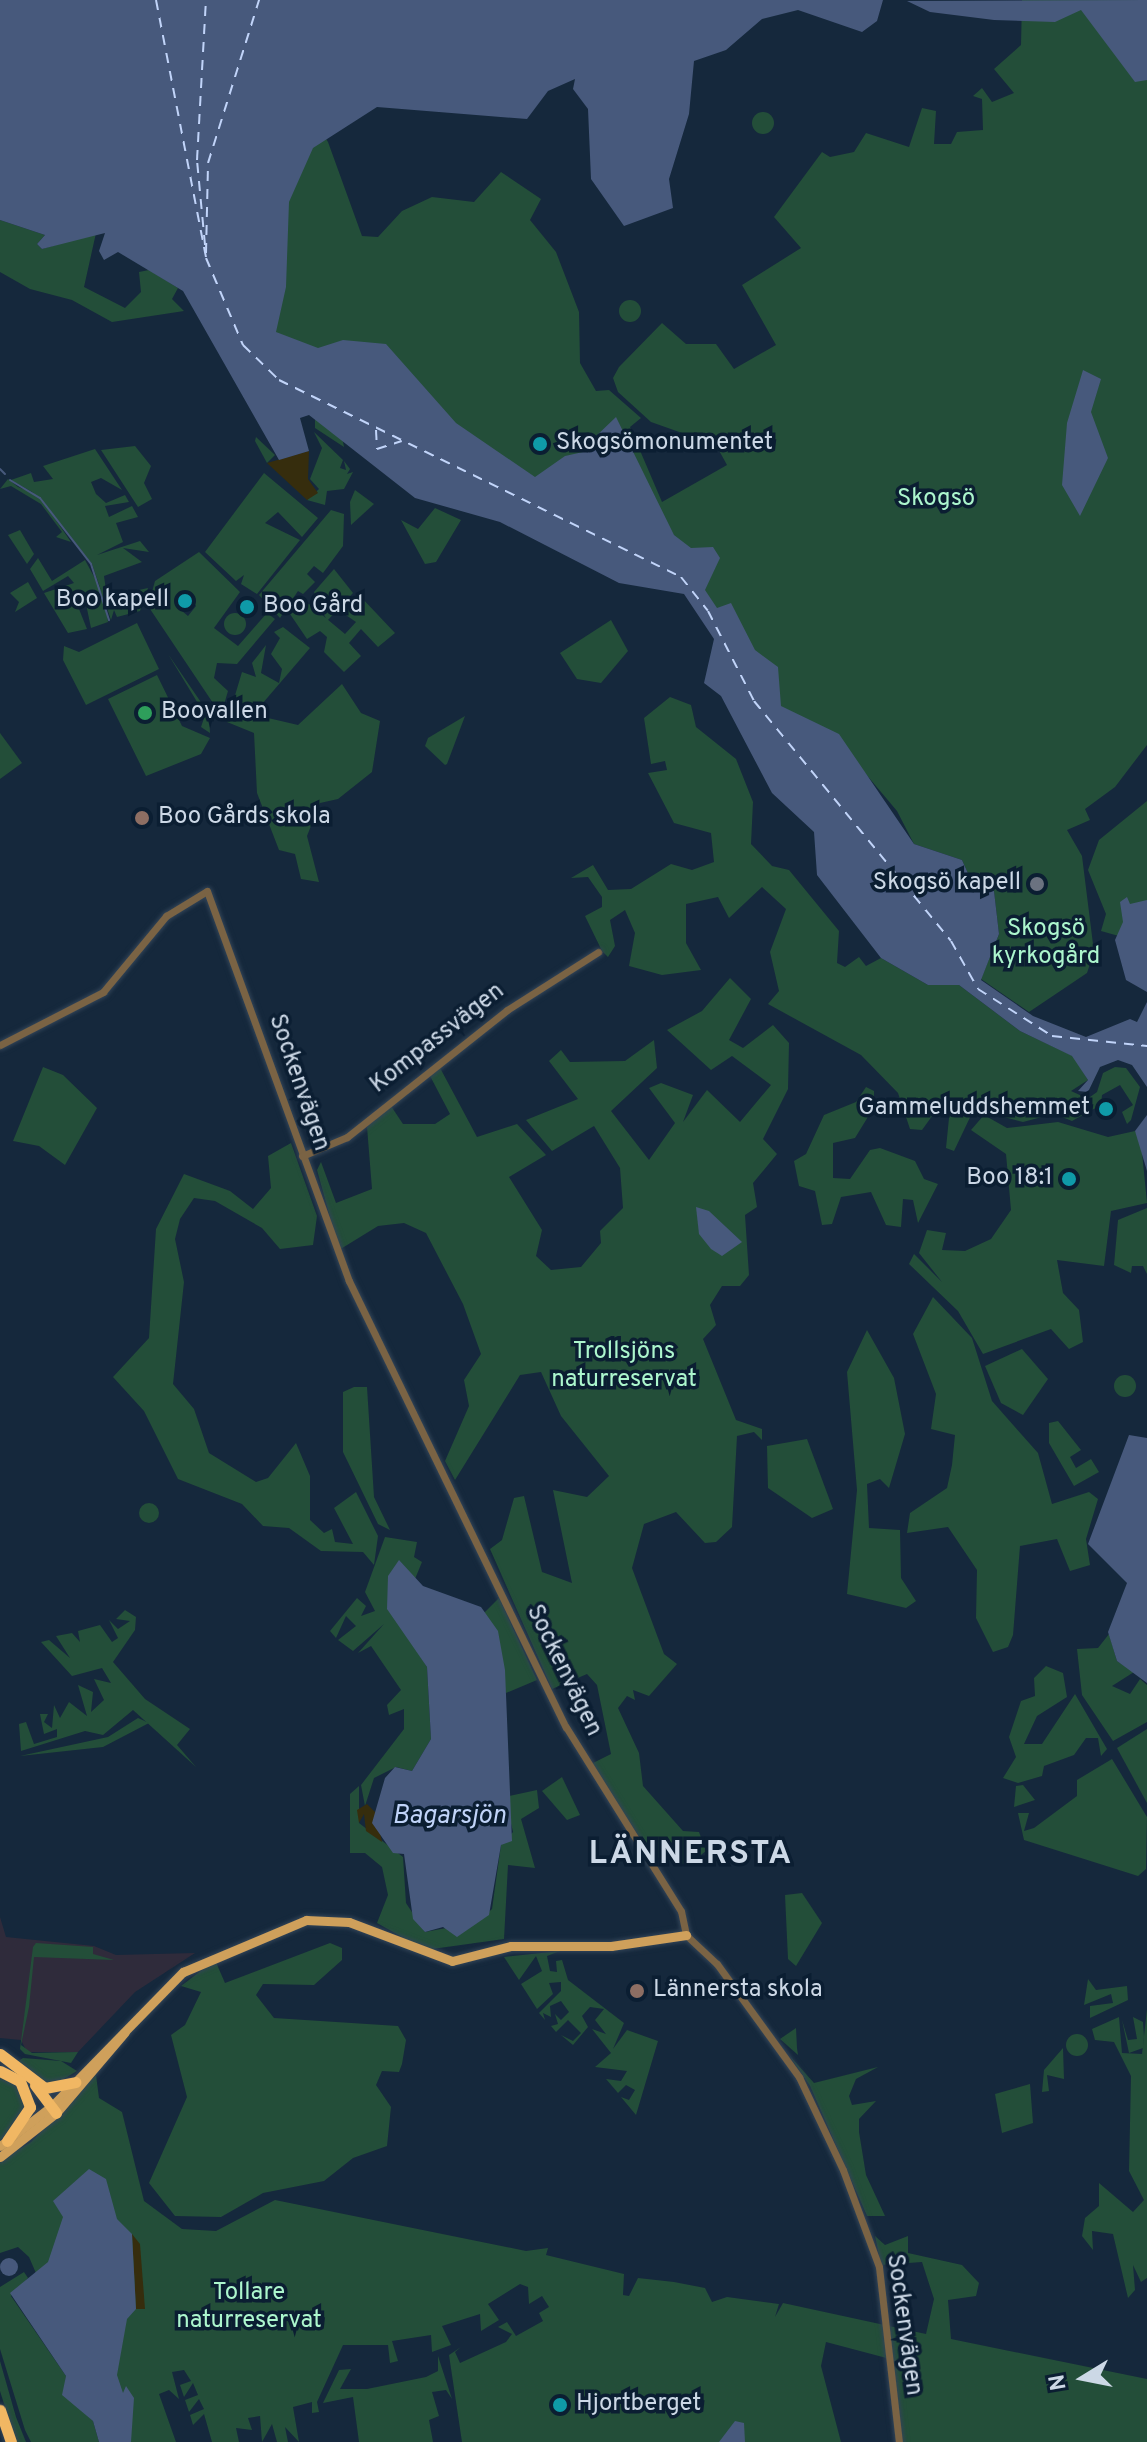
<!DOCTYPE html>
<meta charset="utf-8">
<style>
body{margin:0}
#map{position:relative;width:1147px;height:2442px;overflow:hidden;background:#15283c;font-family:Overpass,sans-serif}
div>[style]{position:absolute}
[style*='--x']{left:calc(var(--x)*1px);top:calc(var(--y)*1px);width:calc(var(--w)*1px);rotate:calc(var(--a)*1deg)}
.industrial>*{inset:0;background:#2f2b3b}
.green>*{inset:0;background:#234e39}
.round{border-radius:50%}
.sand>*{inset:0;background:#362d0d}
.water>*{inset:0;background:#47597c}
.stream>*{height:2px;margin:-1px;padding:0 1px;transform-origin:1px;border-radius:1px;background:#47597c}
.ferry>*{height:2px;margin-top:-1px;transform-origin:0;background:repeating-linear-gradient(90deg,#c1d4f9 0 10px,transparent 0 18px)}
.roads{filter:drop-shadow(0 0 2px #324457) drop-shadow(0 0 2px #324457)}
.minor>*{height:7px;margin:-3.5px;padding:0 3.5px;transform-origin:3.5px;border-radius:3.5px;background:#7a6344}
.major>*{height:9px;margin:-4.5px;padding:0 4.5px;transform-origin:4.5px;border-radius:4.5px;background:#cfa05b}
.highway>*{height:11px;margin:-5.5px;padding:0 5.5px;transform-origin:5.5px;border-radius:5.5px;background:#f1b763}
.dots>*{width:22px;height:22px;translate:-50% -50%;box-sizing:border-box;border:4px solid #0b1e32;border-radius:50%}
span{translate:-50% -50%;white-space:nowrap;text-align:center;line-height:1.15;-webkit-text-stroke:7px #0b1e32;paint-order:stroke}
.poi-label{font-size:24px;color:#ccd8e6}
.left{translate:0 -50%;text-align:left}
.right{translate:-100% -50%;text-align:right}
.park-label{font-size:24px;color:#acf6cd}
.street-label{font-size:24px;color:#ccd8e6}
.water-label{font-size:26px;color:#c1d4f9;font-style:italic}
.district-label{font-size:32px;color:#ccd8e6;font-weight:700;letter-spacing:2px}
.north{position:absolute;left:1043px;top:2338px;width:80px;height:80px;-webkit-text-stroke:6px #0b1e32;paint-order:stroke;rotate:260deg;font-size:22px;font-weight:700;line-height:32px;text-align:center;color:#ccd8e6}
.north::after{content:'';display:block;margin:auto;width:28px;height:36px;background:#ccd8e6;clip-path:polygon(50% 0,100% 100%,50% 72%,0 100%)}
</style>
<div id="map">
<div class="industrial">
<div style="clip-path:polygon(0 1917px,6px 1937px,94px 1946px,116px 1955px,195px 1953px,135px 1992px,78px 2052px,27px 2052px,21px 2040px,0 2038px)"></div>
</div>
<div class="green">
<div style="clip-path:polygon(1022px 0,1147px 0,1147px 745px,1115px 787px,1085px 809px,1090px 820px,1067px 830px,1082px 856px,1094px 952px,1087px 973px,1029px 1012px,981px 979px,999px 934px,994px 891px,971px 880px,962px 860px,914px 844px,897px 811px,838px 741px,806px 767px,693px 591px,246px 335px,288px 80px,328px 142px,362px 236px,378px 237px,402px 211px,432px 197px,474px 202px,501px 172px,541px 199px,530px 220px,556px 252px,579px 312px,580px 363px,596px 391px,609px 390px,641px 418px,630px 427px,662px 502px,727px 465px,716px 445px,651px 422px,618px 392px,613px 378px,619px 367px,662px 323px,686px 344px,716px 344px,734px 369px,776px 345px,742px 285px,801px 248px,774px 217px,822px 152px,830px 157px,854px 152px,866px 133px,909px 147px,922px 108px,936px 111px,934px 144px,951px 144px,957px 132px,983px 130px,982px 99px,973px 96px,982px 88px,992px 102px,1014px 93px,994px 69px,1021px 45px)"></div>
<div class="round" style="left:752px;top:112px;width:22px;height:22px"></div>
<div style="clip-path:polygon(0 220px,45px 235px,37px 244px,42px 249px,96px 233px,84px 287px,125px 308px,141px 292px,139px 272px,149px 270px,178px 288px,172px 299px,184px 311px,112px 322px,72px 300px,30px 289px,0 272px)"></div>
<div class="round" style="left:619px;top:300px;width:22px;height:22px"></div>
<div style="clip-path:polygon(315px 419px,342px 437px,344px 447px,315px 428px)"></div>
<div style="clip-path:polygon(314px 432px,343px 460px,340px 468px,346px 470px,344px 461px,350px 469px,347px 474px,353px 472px,344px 489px,327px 491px,325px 505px,307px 500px,319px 489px,310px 479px,322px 448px)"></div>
<div style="clip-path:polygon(256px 437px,275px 455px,267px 463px,255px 441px)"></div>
<div style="clip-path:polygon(135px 446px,151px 466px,144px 483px,152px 499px,138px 507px,101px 450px)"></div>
<div style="clip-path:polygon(95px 449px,122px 490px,101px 478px,91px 482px,96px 494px,106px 503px,125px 495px,129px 502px,105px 506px,109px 517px,132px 506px,138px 517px,116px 523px,123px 542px,97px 555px,140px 541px,149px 552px,123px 548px,142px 562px,104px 576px,107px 597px,148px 588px,140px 611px,117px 617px,114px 610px,111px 620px,92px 564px,40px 497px,71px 542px,56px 537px,62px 532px,41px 504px,11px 486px,0 489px,8px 479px,18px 487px,34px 493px,11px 480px,31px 473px,34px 482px,53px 479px,43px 466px)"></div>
<div style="clip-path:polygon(264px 473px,318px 518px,302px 537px,278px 512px,265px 523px,300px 540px,257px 594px,241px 584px,244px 575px,236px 581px,205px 552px)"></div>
<div style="clip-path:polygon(355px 490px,374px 504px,351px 525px,350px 502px)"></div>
<div style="clip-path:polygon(435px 508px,461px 520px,436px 562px,425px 564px,401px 520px,418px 529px)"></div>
<div style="clip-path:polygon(331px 510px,344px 514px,343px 546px,323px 573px,314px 566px,307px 574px,315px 582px,303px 594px,298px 591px,280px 618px,259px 595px)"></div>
<div style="clip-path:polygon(20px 530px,34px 554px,27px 564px,8px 535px)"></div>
<div style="clip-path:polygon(evenodd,199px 552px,240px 592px,214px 628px,238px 646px,267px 613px,275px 619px,237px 664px,217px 663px,214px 678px,228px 691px,221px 715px,148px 606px,155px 581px,199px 552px,187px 593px,196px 606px,188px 616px,176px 606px,187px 593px)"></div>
<div style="clip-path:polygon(38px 558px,52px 581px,85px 560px,104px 595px,108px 622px,91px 628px,86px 604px,79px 609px,87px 629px,68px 633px,44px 593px,74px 583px,68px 576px,43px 591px,30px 569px)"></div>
<div style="clip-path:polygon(334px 569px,353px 593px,327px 621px,314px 592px)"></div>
<div style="clip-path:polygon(28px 582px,37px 598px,15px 612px,19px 602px,10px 593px)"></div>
<div style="clip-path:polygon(360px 596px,395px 633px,378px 647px,361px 629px,349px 643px,361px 656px,344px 672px,324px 652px,327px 637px,320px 631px,307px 639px,290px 614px,309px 604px,345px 634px,356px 622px,340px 611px)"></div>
<div class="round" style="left:224px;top:613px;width:22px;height:22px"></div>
<div style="clip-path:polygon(611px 620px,628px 651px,601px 683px,577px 679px,560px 653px)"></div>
<div style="clip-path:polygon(137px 623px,159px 669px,86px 705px,63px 660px,64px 646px,79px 652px)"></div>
<div style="clip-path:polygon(283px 627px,310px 648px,262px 704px,268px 718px,298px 725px,342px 684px,361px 713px,380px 721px,372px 772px,338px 799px,320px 803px,307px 836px,319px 882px,301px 879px,295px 854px,279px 850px,257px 793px,254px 733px,227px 722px,242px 672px,256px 677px,252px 663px,266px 645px,261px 673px,279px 683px,282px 669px,271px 654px,280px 638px,274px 632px)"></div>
<div style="clip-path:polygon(168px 654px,209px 714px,210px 733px,201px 727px,205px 715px)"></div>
<div style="clip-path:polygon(157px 675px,182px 726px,210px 738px,201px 754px,146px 776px,108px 699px)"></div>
<div style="clip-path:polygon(670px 697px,691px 705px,696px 727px,736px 759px,753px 802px,751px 844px,772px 866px,789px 870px,839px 931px,837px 963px,845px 967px,859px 957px,866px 966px,881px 958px,928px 985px,959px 985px,1020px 1031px,1073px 1056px,1088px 1080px,1071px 1091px,1082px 1096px,1076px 1108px,1023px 1122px,974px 1109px,954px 1151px,946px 1148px,950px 1108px,935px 1112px,922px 1130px,910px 1129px,898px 1093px,861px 1055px,768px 1004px,779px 991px,770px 952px,786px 909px,762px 887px,729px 918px,718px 897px,686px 904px,686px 943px,701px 970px,662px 975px,629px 966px,635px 933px,625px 910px,610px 920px,615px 946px,608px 957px,602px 951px,585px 916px,602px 907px,602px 897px,588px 877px,571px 878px,593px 865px,608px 890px,631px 889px,671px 864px,692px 870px,714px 862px,711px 833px,674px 823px,648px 773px,667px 770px,665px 761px,651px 764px,644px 718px)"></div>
<div style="clip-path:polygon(465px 716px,447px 764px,445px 765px,425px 746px,428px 738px)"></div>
<div style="clip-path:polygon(0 733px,22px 763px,0 779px)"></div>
<div style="clip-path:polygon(1147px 801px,1147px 944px,1101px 931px,1106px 914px,1088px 870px,1099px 840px)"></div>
<div style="clip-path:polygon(730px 978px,751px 999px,729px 1040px,743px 1048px,773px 1025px,789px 1043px,788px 1089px,763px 1139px,777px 1154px,753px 1183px,757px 1207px,745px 1215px,749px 1275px,740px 1286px,722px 1286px,710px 1305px,716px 1325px,703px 1339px,736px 1420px,762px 1429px,762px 1440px,754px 1432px,737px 1436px,732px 1527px,716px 1542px,705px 1543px,676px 1512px,644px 1524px,632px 1568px,664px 1654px,677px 1664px,649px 1696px,633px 1690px,635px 1700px,627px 1696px,618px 1708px,639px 1753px,643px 1786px,683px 1831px,699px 1832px,706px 1851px,688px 1865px,652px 1856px,591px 1764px,611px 1754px,597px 1685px,587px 1674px,552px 1689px,490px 1549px,502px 1540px,514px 1498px,524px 1496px,542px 1572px,572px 1583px,553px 1490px,587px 1497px,609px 1476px,561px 1416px,541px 1372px,520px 1375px,455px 1480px,445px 1461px,469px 1406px,464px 1380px,481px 1354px,463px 1304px,426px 1233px,404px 1223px,378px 1226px,339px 1250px,317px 1170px,321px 1162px,336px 1203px,372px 1189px,367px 1127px,391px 1106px,403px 1124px,435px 1124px,450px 1114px,429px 1074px,439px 1066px,477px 1137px,517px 1124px,546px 1155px,509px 1177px,542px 1230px,536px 1256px,551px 1270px,581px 1267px,601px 1243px,600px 1231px,623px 1208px,620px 1168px,594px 1126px,552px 1151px,526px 1120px,578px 1099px,549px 1061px,561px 1050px,570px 1062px,625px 1061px,654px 1040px,657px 1068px,611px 1111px,649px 1160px,675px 1123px,649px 1088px,661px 1083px,693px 1095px,683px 1122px,707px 1090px,740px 1122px,771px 1085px,732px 1056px,711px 1070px,667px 1030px,702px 1011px)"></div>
<div style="clip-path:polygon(43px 1067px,63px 1075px,97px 1108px,65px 1165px,39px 1146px,13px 1141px)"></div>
<div style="clip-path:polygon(1115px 1067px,1126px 1068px,1140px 1087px,1131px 1120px,1127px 1124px,1122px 1112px,1133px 1105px,1120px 1085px,1102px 1095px,1101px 1105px,1072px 1121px,1062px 1117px,1097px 1092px,1103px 1073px)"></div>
<div style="clip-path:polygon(866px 1087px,874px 1091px,874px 1107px,855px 1138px,833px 1143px,833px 1178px,850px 1179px,870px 1150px,880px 1148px,915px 1161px,924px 1179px,938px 1184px,918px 1223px,913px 1200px,903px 1199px,901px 1227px,886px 1225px,871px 1192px,841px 1197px,832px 1224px,822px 1225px,815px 1191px,799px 1186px,794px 1161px,806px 1154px,824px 1115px,856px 1102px)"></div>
<div style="clip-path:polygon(984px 1115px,1007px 1128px,1058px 1122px,1108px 1137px,1135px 1131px,1141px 1142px,1147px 1203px,1111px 1211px,1104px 1266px,1057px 1260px,1063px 1293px,1079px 1310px,1083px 1342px,1069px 1349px,1051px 1329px,983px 1354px,958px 1311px,909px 1264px,914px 1254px,942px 1282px,919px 1253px,927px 1230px,946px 1233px,942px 1250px,965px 1251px,991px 1239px,1011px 1210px,1006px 1154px,971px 1130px)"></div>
<div style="clip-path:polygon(291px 1143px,317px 1216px,313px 1245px,280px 1249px,262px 1228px,215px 1201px,194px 1198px,180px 1219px,175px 1239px,184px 1282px,173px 1384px,194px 1409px,209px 1453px,256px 1482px,268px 1478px,296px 1443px,310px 1476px,310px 1520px,324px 1533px,332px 1529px,335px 1542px,353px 1544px,334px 1508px,356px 1492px,378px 1536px,374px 1565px,363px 1552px,321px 1551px,289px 1528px,263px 1526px,242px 1504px,178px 1479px,144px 1411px,113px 1377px,149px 1338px,156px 1229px,184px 1174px,230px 1191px,253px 1209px,271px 1188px,268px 1156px)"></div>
<div style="clip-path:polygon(1147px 1208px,1147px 1274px,1143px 1266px,1132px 1266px,1131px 1273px,1114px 1265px,1118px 1220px)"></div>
<div style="clip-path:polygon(933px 1297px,972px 1338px,992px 1401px,1038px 1453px,1052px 1504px,1089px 1492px,1098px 1499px,1086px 1539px,1090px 1565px,1070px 1571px,1057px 1539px,1020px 1546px,1013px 1635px,1008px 1647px,993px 1652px,976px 1618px,977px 1570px,948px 1527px,907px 1533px,910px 1513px,947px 1488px,952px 1465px,955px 1435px,931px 1429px,936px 1394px,913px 1334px)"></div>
<div style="clip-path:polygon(867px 1330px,894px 1378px,905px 1434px,889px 1488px,880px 1479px,867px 1484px,869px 1528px,900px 1530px,901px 1578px,916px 1601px,906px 1608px,847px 1594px,857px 1490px,847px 1372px)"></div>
<div style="clip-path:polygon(1022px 1349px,1048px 1379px,1023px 1415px,1001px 1403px,985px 1366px)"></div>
<div class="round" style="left:1114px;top:1375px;width:22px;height:22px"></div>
<div style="clip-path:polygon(354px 1387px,367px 1387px,374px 1497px,390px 1530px,378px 1524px,343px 1452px,343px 1392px)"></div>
<div style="clip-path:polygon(1058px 1421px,1081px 1450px,1070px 1457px,1076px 1468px,1091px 1459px,1099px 1472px,1074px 1486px,1049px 1443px,1049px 1423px)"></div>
<div style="clip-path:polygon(807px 1439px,833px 1509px,812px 1518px,768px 1488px,767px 1446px)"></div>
<div class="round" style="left:139px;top:1503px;width:20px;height:20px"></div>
<div style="clip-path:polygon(385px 1537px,417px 1542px,414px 1557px,422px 1562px,415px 1579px,396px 1566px,388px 1604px,427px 1667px,431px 1739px,412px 1771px,396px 1767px,374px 1778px,365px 1806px,361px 1785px,404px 1729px,404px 1709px,389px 1715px,387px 1705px,401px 1690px,371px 1646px,358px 1653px,384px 1624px,353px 1651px,338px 1640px,356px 1626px,346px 1616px,336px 1638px,330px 1631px,357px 1598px,366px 1606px,361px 1616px,375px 1611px,365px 1592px)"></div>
<div style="clip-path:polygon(499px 1598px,537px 1680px,506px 1693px,484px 1613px)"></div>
<div style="clip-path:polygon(125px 1610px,136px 1617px,135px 1630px,113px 1662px,145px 1699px,190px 1729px,177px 1745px,196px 1767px,133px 1710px,103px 1735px,85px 1731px,21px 1751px,19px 1724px,26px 1722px,34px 1744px,57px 1737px,57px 1729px,44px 1734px,40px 1714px,48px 1714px,44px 1722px,52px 1728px,54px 1705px,60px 1718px,69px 1702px,87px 1716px,78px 1685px,93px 1692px,91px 1712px,104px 1700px,94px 1679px,111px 1683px,102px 1668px,72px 1676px,41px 1642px,49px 1640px,70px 1658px,56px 1636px,72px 1633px,80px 1642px,78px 1631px,100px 1625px,112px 1642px,118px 1638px,109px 1620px,118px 1629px,130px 1621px,116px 1619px)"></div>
<div style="clip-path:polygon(1109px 1634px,1117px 1661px,1134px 1672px,1112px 1686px,1130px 1694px,1140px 1679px,1147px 1685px,1147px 1722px,1113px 1741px,1082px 1695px,1077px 1649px,1098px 1648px)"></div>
<div style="clip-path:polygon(1046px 1666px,1063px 1673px,1067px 1697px,1037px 1716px,1024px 1744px,1042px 1744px,1075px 1694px,1107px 1749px,1101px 1756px,1098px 1738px,1086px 1738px,1074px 1755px,1044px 1766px,1042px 1776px,1018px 1783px,1003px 1778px,1016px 1757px,1009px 1737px,1021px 1701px,1035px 1696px,1034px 1678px)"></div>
<div style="clip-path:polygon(138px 1718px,149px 1723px,103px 1747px,20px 1756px,108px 1737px)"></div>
<div style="clip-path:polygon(1147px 1729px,1147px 1803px,1117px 1748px)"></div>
<div style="clip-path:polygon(1112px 1759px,1147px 1817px,1146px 1869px,1138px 1876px,1024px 1840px,1018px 1813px,1029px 1813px,1024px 1831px,1034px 1828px,1077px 1796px,1077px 1780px)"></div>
<div style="clip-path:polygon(562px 1777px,580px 1815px,567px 1820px,542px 1791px)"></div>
<div style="clip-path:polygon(1023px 1785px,1035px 1800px,1014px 1807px,1016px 1786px)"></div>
<div style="clip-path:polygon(359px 1786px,359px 1823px,403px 1857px,406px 1903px,425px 1932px,478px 1922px,492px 1909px,501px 1845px,513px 1832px,505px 1797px,537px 1790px,539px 1808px,521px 1819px,535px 1868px,508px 1865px,504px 1939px,425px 1950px,377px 1923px,388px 1895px,382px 1867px,365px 1853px,350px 1853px,350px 1794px)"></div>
<div style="clip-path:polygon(802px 1893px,822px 1923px,796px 1966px,788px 1959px,785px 1895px)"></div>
<div style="clip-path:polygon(36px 1943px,93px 1947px,93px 1954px,114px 1960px,34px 1957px,29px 2007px,21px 2045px,32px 2053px,78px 2052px,71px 2063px,25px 2054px,20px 2049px,33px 1947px)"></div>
<div style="clip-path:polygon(330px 1943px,342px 1948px,342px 1960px,314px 1985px,263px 1984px,256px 1995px,274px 2018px,398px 2026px,406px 2040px,402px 2064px,399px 2072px,382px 2071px,376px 2085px,391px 2107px,387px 2146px,353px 2158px,324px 2181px,263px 2193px,221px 2217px,175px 2216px,149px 2183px,187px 2097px,171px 2035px,185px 2025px,201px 1992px,181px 1986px,215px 1960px,225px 1983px)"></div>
<div style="clip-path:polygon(560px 1951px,547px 1956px,550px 1971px,557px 1972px,556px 1961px,562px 1960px,568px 1980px,624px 2023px,613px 2049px,627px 2030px,658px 2041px,636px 2115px,621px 2097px,629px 2100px,635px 2090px,626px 2085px,618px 2093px,606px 2079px,621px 2081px,627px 2071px,595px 2067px,611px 2053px,592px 2029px,606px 2034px,595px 2020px,604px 2009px,590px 2007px,582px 2016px,588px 2027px,573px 2045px,561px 2035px,573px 2041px,581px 2033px,568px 2020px,556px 2032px,551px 2026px,558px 2024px,555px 2014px,561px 2020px,569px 2012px,561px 2001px,550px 2006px,551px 2017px,543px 2013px,545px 2020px,539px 2013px,561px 1991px,561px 1982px,549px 1983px,553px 1994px,537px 2009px,521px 1984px,542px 1971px,536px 1956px,519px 1980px,504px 1957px)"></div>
<div style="clip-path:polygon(1088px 1979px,1096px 1990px,1127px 1986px,1128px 2000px,1090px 2018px,1090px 2006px,1113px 2003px,1111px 1994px,1084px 2005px)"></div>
<div style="clip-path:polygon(1147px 2009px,1147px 2278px,1141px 2282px,1133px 2265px,1135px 2290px,1128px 2298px,1113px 2234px,1092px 2231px,1093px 2250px,1082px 2236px,1085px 2218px,1099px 2206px,1099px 2183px,1133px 2212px,1144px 2200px,1129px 2171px,1131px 2076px,1114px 2042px,1095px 2040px,1092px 2029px,1119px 2017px,1122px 2053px,1142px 2054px)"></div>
<div style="clip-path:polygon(1133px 2017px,1143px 2022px,1144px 2037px,1143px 2048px,1129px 2053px,1122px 2020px,1128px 2040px,1137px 2039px)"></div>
<div style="clip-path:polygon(796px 2028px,797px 2048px,798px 2055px,780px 2039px)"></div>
<div class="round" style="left:1066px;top:2034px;width:22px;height:22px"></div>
<div style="clip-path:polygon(1063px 2048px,1064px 2079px,1047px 2075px,1049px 2091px,1042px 2092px,1044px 2070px)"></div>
<div style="clip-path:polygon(789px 2055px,814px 2083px,878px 2067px,856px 2079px,849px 2096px,852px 2105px,876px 2101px,859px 2119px,859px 2132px,866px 2175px,885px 2216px,867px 2216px,810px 2086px)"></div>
<div style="clip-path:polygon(23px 2058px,61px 2061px,77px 2071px,52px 2086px,17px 2062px)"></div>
<div style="clip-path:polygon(0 2074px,15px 2081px,26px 2102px,16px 2129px,0 2140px)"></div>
<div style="clip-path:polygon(96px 2075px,99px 2098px,122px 2112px,144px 2201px,182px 2229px,216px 2231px,275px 2200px,526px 2251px,548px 2248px,546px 2255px,624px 2274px,623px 2295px,629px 2296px,638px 2278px,674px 2282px,705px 2288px,712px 2302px,727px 2297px,779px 2304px,775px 2317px,783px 2303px,926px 2334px,934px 2299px,922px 2262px,881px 2265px,875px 2236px,885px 2245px,908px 2236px,908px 2253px,962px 2265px,979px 2283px,976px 2296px,948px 2300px,951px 2339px,1147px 2379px,1147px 2442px,900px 2442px,894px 2360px,826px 2342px,821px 2366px,841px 2442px,462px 2442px,449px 2355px,461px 2347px,455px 2352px,460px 2363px,506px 2342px,512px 2334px,498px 2327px,507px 2322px,516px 2336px,543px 2321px,539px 2313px,549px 2307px,542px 2296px,529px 2304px,528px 2287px,520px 2284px,488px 2304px,499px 2320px,481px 2331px,480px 2314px,442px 2326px,451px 2345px,432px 2352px,431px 2335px,392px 2341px,398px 2361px,390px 2363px,388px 2345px,343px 2345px,317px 2402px,319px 2412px,312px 2413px,312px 2402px,293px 2407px,299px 2442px,285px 2427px,288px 2442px,277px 2442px,272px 2424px,262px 2442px,260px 2416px,248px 2418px,252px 2430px,236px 2428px,239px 2442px,212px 2442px,204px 2414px,193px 2425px,190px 2415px,204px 2409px,199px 2399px,189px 2412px,185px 2400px,198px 2395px,193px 2383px,184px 2397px,180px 2385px,191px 2381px,184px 2370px,172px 2372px,179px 2399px,169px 2390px,159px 2394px,176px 2442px,109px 2442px,29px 2257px,18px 2247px,0 2253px,0 2161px,31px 2142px)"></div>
<div style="clip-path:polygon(1030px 2084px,1033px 2123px,1002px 2133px,995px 2094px)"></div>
<div style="clip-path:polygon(24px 2272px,28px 2278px,11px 2296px,66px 2376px,65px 2395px,93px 2421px,99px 2442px,31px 2442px,25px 2430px,0 2349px,0 2287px)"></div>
<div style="clip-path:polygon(438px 2356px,452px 2399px,446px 2390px,432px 2392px,439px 2416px,429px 2420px,433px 2442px,359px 2442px,353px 2397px,323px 2403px,339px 2370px,351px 2369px,340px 2389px,367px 2389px,426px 2377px,438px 2371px)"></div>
<div style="clip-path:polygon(0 2361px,16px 2417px,26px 2442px,16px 2442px,0 2391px)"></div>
</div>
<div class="sand">
<div style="clip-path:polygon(309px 451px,308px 479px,318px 493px,307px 500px,267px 463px)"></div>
<div style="clip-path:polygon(367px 1804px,376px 1813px,382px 1842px,366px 1831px,364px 1814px,359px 1823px,357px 1810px)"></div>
<div style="clip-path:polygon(132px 2234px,140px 2244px,145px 2309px,136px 2309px)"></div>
</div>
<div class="water">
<div style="clip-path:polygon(0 0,883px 0,877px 21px,862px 32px,798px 10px,762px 19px,726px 50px,694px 61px,689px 114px,669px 179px,673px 208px,624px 226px,591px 179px,588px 109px,573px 89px,575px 79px,548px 91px,527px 119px,377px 107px,313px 148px,289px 202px,286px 287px,276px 332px,318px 348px,343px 340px,386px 344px,456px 423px,535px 477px,565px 456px,592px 450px,593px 439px,616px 417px,674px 535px,691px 548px,713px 547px,720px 558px,705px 590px,717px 608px,731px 603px,755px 650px,778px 667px,781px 706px,839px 734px,914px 844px,962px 860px,971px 880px,994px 891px,999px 934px,981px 980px,1033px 1016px,1086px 1037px,1130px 1019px,1137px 1022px,1147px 1002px,1147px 1087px,1132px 1065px,1118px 1060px,1100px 1067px,1088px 1092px,1078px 1091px,1088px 1080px,1072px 1056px,1020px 1031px,959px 985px,928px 985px,881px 958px,817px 875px,814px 832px,772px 793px,721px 696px,704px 683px,714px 639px,684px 594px,619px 583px,500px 522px,415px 498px,309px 415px,300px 418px,309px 451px,279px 460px,183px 291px,118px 252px,104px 260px,99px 251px,105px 233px,42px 249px,37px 244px,45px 235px,0 220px)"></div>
<div style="clip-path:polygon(1147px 0,1147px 80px,1135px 82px,1081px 10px,1055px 22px,994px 20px,930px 12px,907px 1px)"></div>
<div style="clip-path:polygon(1083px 370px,1101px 379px,1091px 412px,1108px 458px,1080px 516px,1062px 485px,1067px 423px)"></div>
<div style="clip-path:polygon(1127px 897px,1130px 904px,1147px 900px,1147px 992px,1126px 980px,1115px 940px,1123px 922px,1120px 902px)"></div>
<div style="clip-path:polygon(1147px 1115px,1147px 1171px,1135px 1131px)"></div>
<div style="clip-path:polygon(696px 1207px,709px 1211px,742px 1242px,722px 1256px,711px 1249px,699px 1234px)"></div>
<div style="clip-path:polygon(1129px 1435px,1147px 1438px,1147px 1683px,1117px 1661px,1108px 1632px,1127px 1583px,1088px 1544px)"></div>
<div style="clip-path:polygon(399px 1560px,423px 1586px,481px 1607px,498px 1631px,505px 1670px,512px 1841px,501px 1845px,489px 1915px,457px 1937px,443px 1927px,425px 1932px,413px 1919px,404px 1854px,393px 1853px,372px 1823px,385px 1778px,395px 1767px,412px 1771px,431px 1739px,427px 1667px,387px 1609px,388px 1576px)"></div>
<div style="clip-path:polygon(89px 2169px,106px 2179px,117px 2219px,132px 2234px,136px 2309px,127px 2319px,117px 2375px,123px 2393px,126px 2386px,134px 2398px,131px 2442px,99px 2442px,93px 2421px,62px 2395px,66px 2376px,10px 2293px,48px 2262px,63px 2217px,53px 2201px)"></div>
<div class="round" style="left:0;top:2258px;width:18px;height:18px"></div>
<div style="clip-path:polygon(735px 2421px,744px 2423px,745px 2442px,719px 2442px)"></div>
</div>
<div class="stream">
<div style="--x:0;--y:469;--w:7;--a:45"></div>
<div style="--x:10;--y:480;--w:35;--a:31"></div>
<div style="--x:40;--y:498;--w:83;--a:52.3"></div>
<div style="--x:91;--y:564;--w:59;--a:72.2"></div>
</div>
<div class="ferry">
<div style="--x:156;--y:0;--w:263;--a:79"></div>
<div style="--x:206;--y:258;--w:95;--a:67"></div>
<div style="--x:243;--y:345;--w:50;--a:44.2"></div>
<div style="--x:279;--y:380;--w:448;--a:26.1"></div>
<div style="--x:681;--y:577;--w:43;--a:51.5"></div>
<div style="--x:708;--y:611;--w:101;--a:62.9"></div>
<div style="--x:754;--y:701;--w:310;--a:50.6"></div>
<div style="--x:951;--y:941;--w:55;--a:60.6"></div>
<div style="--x:978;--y:989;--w:88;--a:32.4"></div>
<div style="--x:1052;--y:1036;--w:96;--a:6"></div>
<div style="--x:205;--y:245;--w:85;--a:-95.4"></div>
<div style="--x:197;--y:160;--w:160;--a:-86.8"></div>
<div style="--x:206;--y:253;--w:90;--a:-88.7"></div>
<div style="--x:208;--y:163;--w:171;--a:-72.6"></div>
<div style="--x:376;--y:430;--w:19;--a:87"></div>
<div style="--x:377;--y:449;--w:26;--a:-18"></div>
</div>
<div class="roads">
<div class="minor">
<div style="--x:0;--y:1045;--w:116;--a:-27.2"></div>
<div style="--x:103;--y:992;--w:99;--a:-50.3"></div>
<div style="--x:166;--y:916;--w:48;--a:-31.4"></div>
<div style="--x:207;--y:891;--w:415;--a:70"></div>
<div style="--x:349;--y:1281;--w:496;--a:64.1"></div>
<div style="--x:566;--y:1727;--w:217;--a:58"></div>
<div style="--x:681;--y:1911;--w:25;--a:78"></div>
<div style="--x:686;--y:1935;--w:42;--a:43.1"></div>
<div style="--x:717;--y:1964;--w:140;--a:54"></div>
<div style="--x:799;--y:2077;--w:103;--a:64.7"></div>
<div style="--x:843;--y:2170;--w:103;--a:69.6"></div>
<div style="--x:879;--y:2267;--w:176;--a:83.5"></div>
<div style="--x:302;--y:1156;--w:49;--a:-22.9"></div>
<div style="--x:347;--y:1137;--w:204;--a:-38.4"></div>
<div style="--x:507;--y:1010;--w:108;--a:-32.5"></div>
</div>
<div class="major">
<div style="--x:0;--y:2146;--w:67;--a:-37.7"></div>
<div style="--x:53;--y:2105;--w:186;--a:-45.7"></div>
<div style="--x:183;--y:1972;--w:134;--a:-22.9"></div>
<div style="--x:306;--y:1920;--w:43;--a:2.7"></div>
<div style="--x:349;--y:1922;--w:110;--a:20.7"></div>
<div style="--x:452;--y:1961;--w:61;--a:-14.3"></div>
<div style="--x:511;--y:1946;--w:100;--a:0"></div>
<div style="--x:611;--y:1946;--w:76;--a:-8.3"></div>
<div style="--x:0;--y:2157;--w:71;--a:-38.2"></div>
<div style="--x:56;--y:2113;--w:106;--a:-49.6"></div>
</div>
<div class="highway">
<div style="--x:0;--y:2054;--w:56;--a:37.1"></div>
<div style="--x:45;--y:2088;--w:31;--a:-11"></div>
<div style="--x:0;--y:2071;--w:22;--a:27"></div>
<div style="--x:20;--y:2081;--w:28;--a:69"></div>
<div style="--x:30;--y:2107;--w:41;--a:124.1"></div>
<div style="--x:35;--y:2085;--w:35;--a:53"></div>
<div style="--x:0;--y:2410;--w:34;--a:71"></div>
</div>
</div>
<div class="dots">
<div style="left:540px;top:444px;background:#0f9aa8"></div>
<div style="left:185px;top:601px;background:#0f9aa8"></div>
<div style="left:247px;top:607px;background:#0f9aa8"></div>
<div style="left:145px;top:713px;background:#2e9e5b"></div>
<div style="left:142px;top:818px;background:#8d6e63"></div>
<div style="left:1037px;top:884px;background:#6b7280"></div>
<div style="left:1106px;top:1109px;background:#0f9aa8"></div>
<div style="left:1069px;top:1179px;background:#0f9aa8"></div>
<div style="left:637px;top:1991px;background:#8d6e63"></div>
<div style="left:560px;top:2405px;background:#0f9aa8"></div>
</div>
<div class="poi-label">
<span class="left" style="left:556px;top:444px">Skogsömonumentet</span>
<span class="right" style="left:169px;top:601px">Boo kapell</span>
<span class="left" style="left:263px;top:607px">Boo Gård</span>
<span class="left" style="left:161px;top:713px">Boovallen</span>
<span class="left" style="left:158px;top:818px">Boo Gårds skola</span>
<span class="right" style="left:1021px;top:884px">Skogsö kapell</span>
<span class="right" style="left:1090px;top:1109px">Gammeluddshemmet</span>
<span class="right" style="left:1053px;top:1179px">Boo 18:1</span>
<span class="left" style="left:653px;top:1991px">Lännersta skola</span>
<span class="left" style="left:576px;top:2405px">Hjortberget</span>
</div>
<div class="park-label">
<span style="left:936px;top:500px">Skogsö</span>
<span style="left:1046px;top:944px">Skogsö<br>kyrkogård</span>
<span style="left:624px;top:1367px">Trollsjöns<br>naturreservat</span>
<span style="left:249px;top:2308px">Tollare<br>naturreservat</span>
</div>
<div class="street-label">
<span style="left:438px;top:1039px;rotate:-38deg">Kompassvägen</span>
<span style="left:298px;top:1083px;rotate:71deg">Sockenvägen</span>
<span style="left:563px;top:1671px;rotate:64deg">Sockenvägen</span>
<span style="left:903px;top:2325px;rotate:82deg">Sockenvägen</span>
</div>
<div class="water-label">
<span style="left:449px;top:1817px">Bagarsjön</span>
</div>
<div class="district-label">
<span style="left:691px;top:1855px">LÄNNERSTA</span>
</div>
<div class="north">N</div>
</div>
